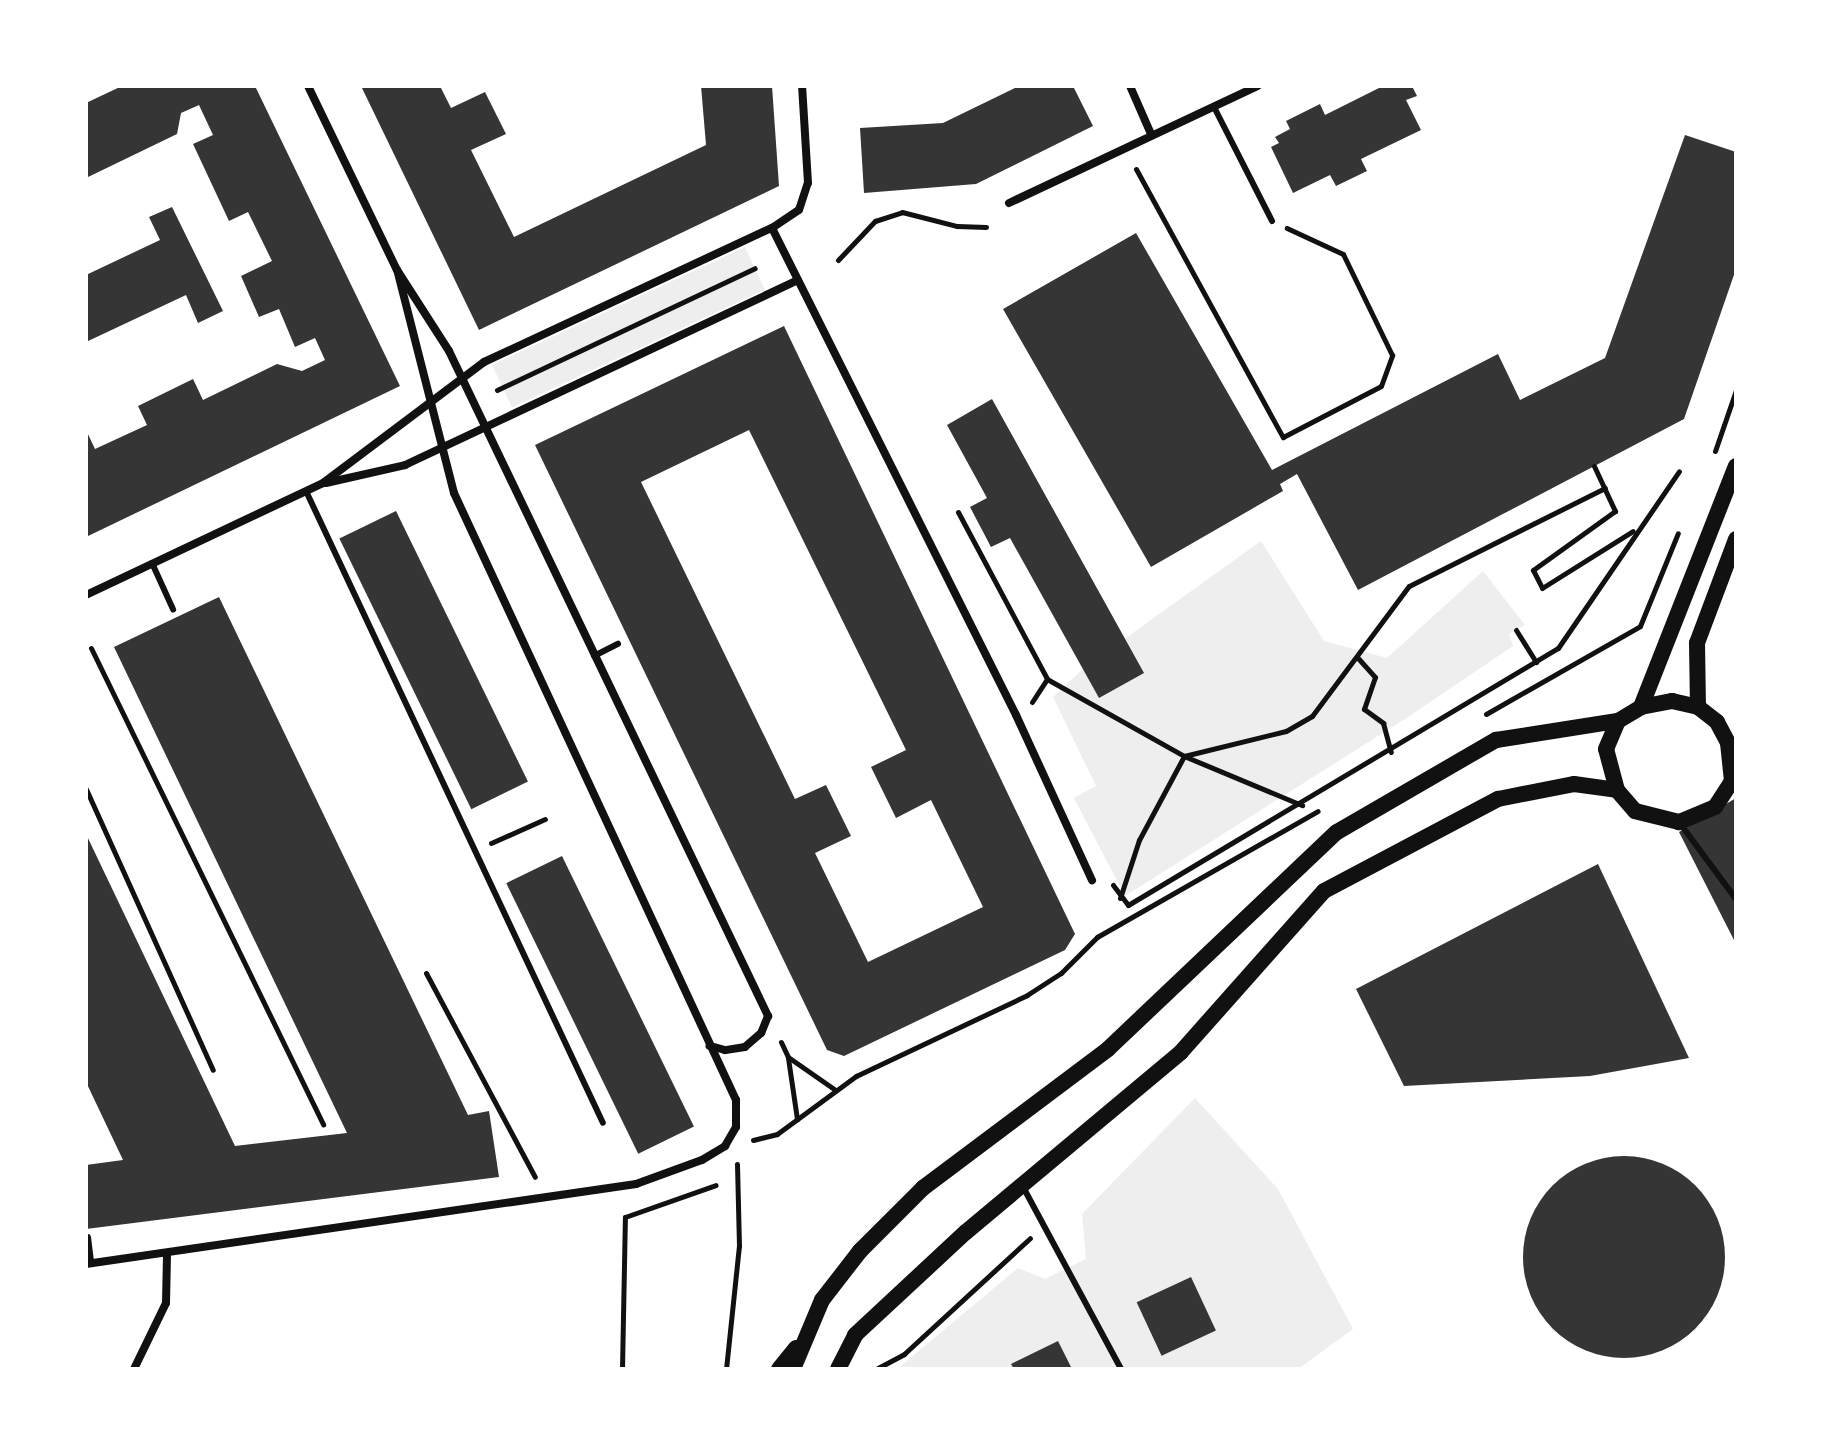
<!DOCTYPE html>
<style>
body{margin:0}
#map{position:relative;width:1822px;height:1455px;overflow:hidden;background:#fff;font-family:Quicksand,sans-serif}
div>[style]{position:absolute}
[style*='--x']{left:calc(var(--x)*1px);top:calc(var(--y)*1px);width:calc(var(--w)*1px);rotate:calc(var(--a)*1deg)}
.green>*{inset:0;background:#eee;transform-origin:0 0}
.building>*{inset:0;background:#353535;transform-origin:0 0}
.round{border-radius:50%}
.path>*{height:5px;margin:-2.5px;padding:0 2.5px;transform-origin:2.5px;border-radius:2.5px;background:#111}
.service>*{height:6px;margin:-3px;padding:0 3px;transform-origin:3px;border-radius:3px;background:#111}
.minor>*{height:8px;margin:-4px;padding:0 4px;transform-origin:4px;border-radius:4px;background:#111}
.secondary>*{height:16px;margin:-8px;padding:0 8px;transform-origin:8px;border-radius:8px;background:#111}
span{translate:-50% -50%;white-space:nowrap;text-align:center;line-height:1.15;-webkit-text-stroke:8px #fff;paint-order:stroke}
.frame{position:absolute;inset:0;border:88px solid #fff;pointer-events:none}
</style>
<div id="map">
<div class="green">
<div style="left:745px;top:247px;width:47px;height:279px;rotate:65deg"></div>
<div style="clip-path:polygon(1261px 541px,1324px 641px,1387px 658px,1483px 571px,1525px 625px,1509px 634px,1513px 646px,1408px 717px,1125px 896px,1074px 798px,1096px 786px,1053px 697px,1084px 668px)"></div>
<div style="clip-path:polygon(1195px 1098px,1278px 1189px,1353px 1329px,1298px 1369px,897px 1369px,1018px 1268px,1045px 1279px,1086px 1259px,1082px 1214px)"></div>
</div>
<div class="building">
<div style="clip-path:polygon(122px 86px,255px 86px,400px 386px,86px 537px,86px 430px,95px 449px,147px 425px,138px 406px,193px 379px,203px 400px,277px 364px,302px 371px,325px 360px,315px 338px,295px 347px,279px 309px,259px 317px,241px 276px,272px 261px,248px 212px,229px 221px,193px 144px,213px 135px,199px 105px,181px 113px,177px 134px,86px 178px,86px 103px)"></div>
<div style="clip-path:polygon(361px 86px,440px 86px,451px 108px,485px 92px,506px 134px,471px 150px,514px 237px,706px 145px,701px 86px,772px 86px,779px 186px,479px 330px)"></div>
<div style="clip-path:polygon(1019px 86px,1073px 86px,1093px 126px,976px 184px,864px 193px,860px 128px,943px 123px)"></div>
<div style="clip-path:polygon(1383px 86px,1412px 86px,1417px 96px,1406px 100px,1421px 130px,1361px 159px,1367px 171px,1336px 186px,1330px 175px,1293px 193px,1271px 147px,1279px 143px,1275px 137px,1290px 129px,1286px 121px,1320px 104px,1325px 115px)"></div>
<div style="clip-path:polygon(1685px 135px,1736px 152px,1736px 269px,1684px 419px,1358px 590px,1297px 474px,1280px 484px,1283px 491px,1151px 567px,1003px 309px,1136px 233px,1272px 470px,1498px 354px,1520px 400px,1605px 358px)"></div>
<div style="clip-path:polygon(172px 207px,223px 311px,198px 323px,186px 295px,86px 342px,86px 275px,160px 240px,149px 217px)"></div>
<div style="clip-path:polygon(evenodd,784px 326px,1075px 934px,1065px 950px,844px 1056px,827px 1050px,535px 445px,784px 326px,749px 430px,906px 750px,871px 767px,896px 818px,931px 800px,983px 907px,868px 962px,815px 853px,851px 836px,826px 785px,795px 799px,641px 482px,749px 430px)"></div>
<div style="clip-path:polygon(992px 399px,1144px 673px,1099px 698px,1010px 538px,991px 547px,970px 507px,987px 498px,947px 425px)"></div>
<div style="left:396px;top:511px;width:301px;height:63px;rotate:64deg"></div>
<div style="clip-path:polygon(219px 597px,468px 1115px,489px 1111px,499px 1177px,86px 1229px,86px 1165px,123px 1160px,86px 1082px,86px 834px,235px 1146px,347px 1133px,114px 647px)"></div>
<div style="clip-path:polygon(1736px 798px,1736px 944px,1679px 832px)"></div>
<div style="left:562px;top:856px;width:301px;height:62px;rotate:64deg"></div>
<div style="clip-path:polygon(1598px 864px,1689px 1058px,1590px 1076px,1404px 1086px,1356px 989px)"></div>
<div class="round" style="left:1523px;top:1156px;width:202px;height:202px"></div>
<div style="left:1191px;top:1277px;width:59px;height:60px;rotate:65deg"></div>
<div style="clip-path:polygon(1058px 1341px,1072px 1369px,1014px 1369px,1011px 1364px)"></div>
</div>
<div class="path">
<div style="--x:1136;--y:169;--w:306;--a:61.3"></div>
<div style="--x:1283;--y:437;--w:110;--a:-27.5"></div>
<div style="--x:1381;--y:386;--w:33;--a:-70"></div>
<div style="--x:1392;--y:355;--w:112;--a:-115.9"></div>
<div style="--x:1343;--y:254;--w:62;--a:-155.1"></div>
<div style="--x:838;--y:260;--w:54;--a:-46.5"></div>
<div style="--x:875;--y:221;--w:28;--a:-18"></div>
<div style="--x:902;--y:212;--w:57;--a:14.3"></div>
<div style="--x:957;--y:226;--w:29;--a:2"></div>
<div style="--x:497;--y:390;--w:285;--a:-25.3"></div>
<div style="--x:1715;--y:451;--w:65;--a:-71"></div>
<div style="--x:1594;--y:466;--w:50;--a:65"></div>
<div style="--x:1615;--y:511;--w:101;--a:144.3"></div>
<div style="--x:1533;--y:570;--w:20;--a:63"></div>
<div style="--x:1542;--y:588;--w:107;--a:-32.1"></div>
<div style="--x:958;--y:512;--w:189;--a:61.9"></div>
<div style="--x:1047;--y:679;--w:157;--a:29.3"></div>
<div style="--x:1184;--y:756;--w:128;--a:22.6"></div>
<div style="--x:1516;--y:630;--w:38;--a:58"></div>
<div style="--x:91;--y:648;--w:530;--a:64.02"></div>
<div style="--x:1357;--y:657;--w:27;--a:48"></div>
<div style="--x:1375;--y:677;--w:34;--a:109"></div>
<div style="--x:1364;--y:709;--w:24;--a:36"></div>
<div style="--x:1383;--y:723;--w:30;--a:75"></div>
<div style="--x:1032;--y:702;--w:27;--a:-57"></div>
<div style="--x:1486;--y:714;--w:177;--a:-29.7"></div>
<div style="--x:1640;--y:626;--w:100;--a:-67.8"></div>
<div style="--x:86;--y:789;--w:308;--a:65.7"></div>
<div style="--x:491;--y:843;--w:59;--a:-24"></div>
<div style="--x:1113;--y:885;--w:25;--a:53"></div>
<div style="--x:1128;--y:905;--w:501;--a:-30.87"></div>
<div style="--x:1558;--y:648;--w:214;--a:-55.6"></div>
<div style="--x:1120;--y:898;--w:61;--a:-71.9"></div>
<div style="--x:1139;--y:840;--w:95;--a:-61.8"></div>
<div style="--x:1184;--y:756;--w:105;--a:-13.8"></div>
<div style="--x:1286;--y:731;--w:30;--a:-30"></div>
<div style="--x:1312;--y:716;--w:162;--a:-53.3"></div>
<div style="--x:1409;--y:586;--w:219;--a:-26.6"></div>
<div style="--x:426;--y:973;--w:231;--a:61.9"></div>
<div style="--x:781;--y:1042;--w:17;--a:65"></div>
<div style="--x:788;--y:1057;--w:56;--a:34.8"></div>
<div style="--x:788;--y:1058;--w:62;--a:81.6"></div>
<div style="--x:753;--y:1140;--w:25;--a:-14"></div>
<div style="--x:777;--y:1134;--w:98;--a:-36.3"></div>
<div style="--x:856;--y:1076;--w:189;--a:-25.3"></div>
<div style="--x:1027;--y:995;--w:40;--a:-32.9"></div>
<div style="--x:1061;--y:973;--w:51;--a:-45"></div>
<div style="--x:1097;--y:937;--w:254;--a:-29.7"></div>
<div style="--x:622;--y:1369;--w:152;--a:-88.9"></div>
<div style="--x:625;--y:1217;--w:96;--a:-19.4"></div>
<div style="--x:726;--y:1369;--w:124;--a:-84"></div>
<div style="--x:739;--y:1246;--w:82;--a:-91.4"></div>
<div style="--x:876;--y:1369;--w:32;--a:-28"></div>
<div style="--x:904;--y:1354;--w:171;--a:-42.6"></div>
</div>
<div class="service">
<div style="--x:1214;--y:107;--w:128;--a:63"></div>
<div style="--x:306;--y:491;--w:698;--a:64.83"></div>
<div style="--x:152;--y:563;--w:51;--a:65.5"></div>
<div style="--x:594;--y:656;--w:27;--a:-27"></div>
<div style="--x:1679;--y:822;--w:96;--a:53.5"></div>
<div style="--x:1022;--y:1185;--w:209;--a:61.7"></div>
<div style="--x:88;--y:1237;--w:26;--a:83"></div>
</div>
<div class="minor">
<div style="--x:308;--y:86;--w:204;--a:64.2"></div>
<div style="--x:397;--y:270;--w:96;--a:57.3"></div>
<div style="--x:449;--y:351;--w:738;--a:64.37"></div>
<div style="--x:768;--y:1016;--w:18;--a:112"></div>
<div style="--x:761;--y:1033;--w:21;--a:139"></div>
<div style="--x:745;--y:1047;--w:20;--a:171"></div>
<div style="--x:725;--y:1050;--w:16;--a:-165"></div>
<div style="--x:1130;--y:86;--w:52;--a:66.4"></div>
<div style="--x:1009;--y:203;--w:275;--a:-25.2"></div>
<div style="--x:772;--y:228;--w:545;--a:63.39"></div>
<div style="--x:1016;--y:715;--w:182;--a:65.3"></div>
<div style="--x:326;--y:483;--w:81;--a:-12.8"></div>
<div style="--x:405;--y:465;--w:434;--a:-25.2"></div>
<div style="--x:86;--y:595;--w:262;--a:-25.3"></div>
<div style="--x:323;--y:483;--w:201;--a:-36.9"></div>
<div style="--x:484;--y:362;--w:318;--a:-25"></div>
<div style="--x:772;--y:228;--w:32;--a:-34"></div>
<div style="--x:799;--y:210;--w:28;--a:-72"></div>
<div style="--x:808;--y:183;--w:97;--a:-93.5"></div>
<div style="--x:86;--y:1264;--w:556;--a:-8.28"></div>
<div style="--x:636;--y:1184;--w:70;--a:-20"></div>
<div style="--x:702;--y:1160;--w:27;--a:-31"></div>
<div style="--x:725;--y:1146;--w:22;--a:-60"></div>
<div style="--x:736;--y:1127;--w:27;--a:-90"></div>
<div style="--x:736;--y:1100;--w:669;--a:-114.92"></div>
<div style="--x:454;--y:493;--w:230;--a:-104.3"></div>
<div style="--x:134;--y:1369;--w:73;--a:-64.1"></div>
<div style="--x:166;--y:1303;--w:47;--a:-88.8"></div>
</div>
<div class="secondary">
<div style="--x:1641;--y:707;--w:259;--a:-68.5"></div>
<div style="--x:1698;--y:707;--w:64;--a:-90.9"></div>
<div style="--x:1697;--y:643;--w:111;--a:-69.4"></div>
<div style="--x:779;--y:1369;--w:27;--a:-51"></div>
<div style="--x:793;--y:1369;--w:75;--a:-67.2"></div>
<div style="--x:822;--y:1300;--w:62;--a:-52.2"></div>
<div style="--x:860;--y:1251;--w:89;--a:-45"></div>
<div style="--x:923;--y:1188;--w:231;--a:-36.9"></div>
<div style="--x:1108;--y:1049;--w:315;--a:-43.5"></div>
<div style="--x:1337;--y:832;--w:184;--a:-30.1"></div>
<div style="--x:1496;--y:740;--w:123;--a:-8.9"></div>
<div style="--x:1618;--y:721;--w:27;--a:-31"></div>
<div style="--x:1641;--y:707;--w:32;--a:-11"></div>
<div style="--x:1672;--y:701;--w:27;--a:13"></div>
<div style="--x:1698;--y:707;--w:24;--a:38"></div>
<div style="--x:1717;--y:722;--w:24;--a:62"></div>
<div style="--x:1728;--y:743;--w:38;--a:84"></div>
<div style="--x:1732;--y:781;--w:31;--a:123"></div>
<div style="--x:1715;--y:807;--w:39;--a:157"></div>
<div style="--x:1679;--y:822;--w:45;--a:-166"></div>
<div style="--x:1635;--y:811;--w:28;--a:-131"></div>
<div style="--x:1617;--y:790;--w:42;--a:-105"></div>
<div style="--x:1606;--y:749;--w:30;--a:-67"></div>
<div style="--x:838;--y:1369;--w:38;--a:-63"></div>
<div style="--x:855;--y:1335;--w:151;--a:-42.9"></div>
<div style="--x:966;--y:1232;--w:280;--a:-39.9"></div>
<div style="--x:1181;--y:1052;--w:215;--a:-48.4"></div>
<div style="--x:1324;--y:891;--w:197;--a:-27.9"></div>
<div style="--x:1498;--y:799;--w:77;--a:-11.2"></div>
<div style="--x:1574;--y:784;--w:43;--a:7.9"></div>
</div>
<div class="frame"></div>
</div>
